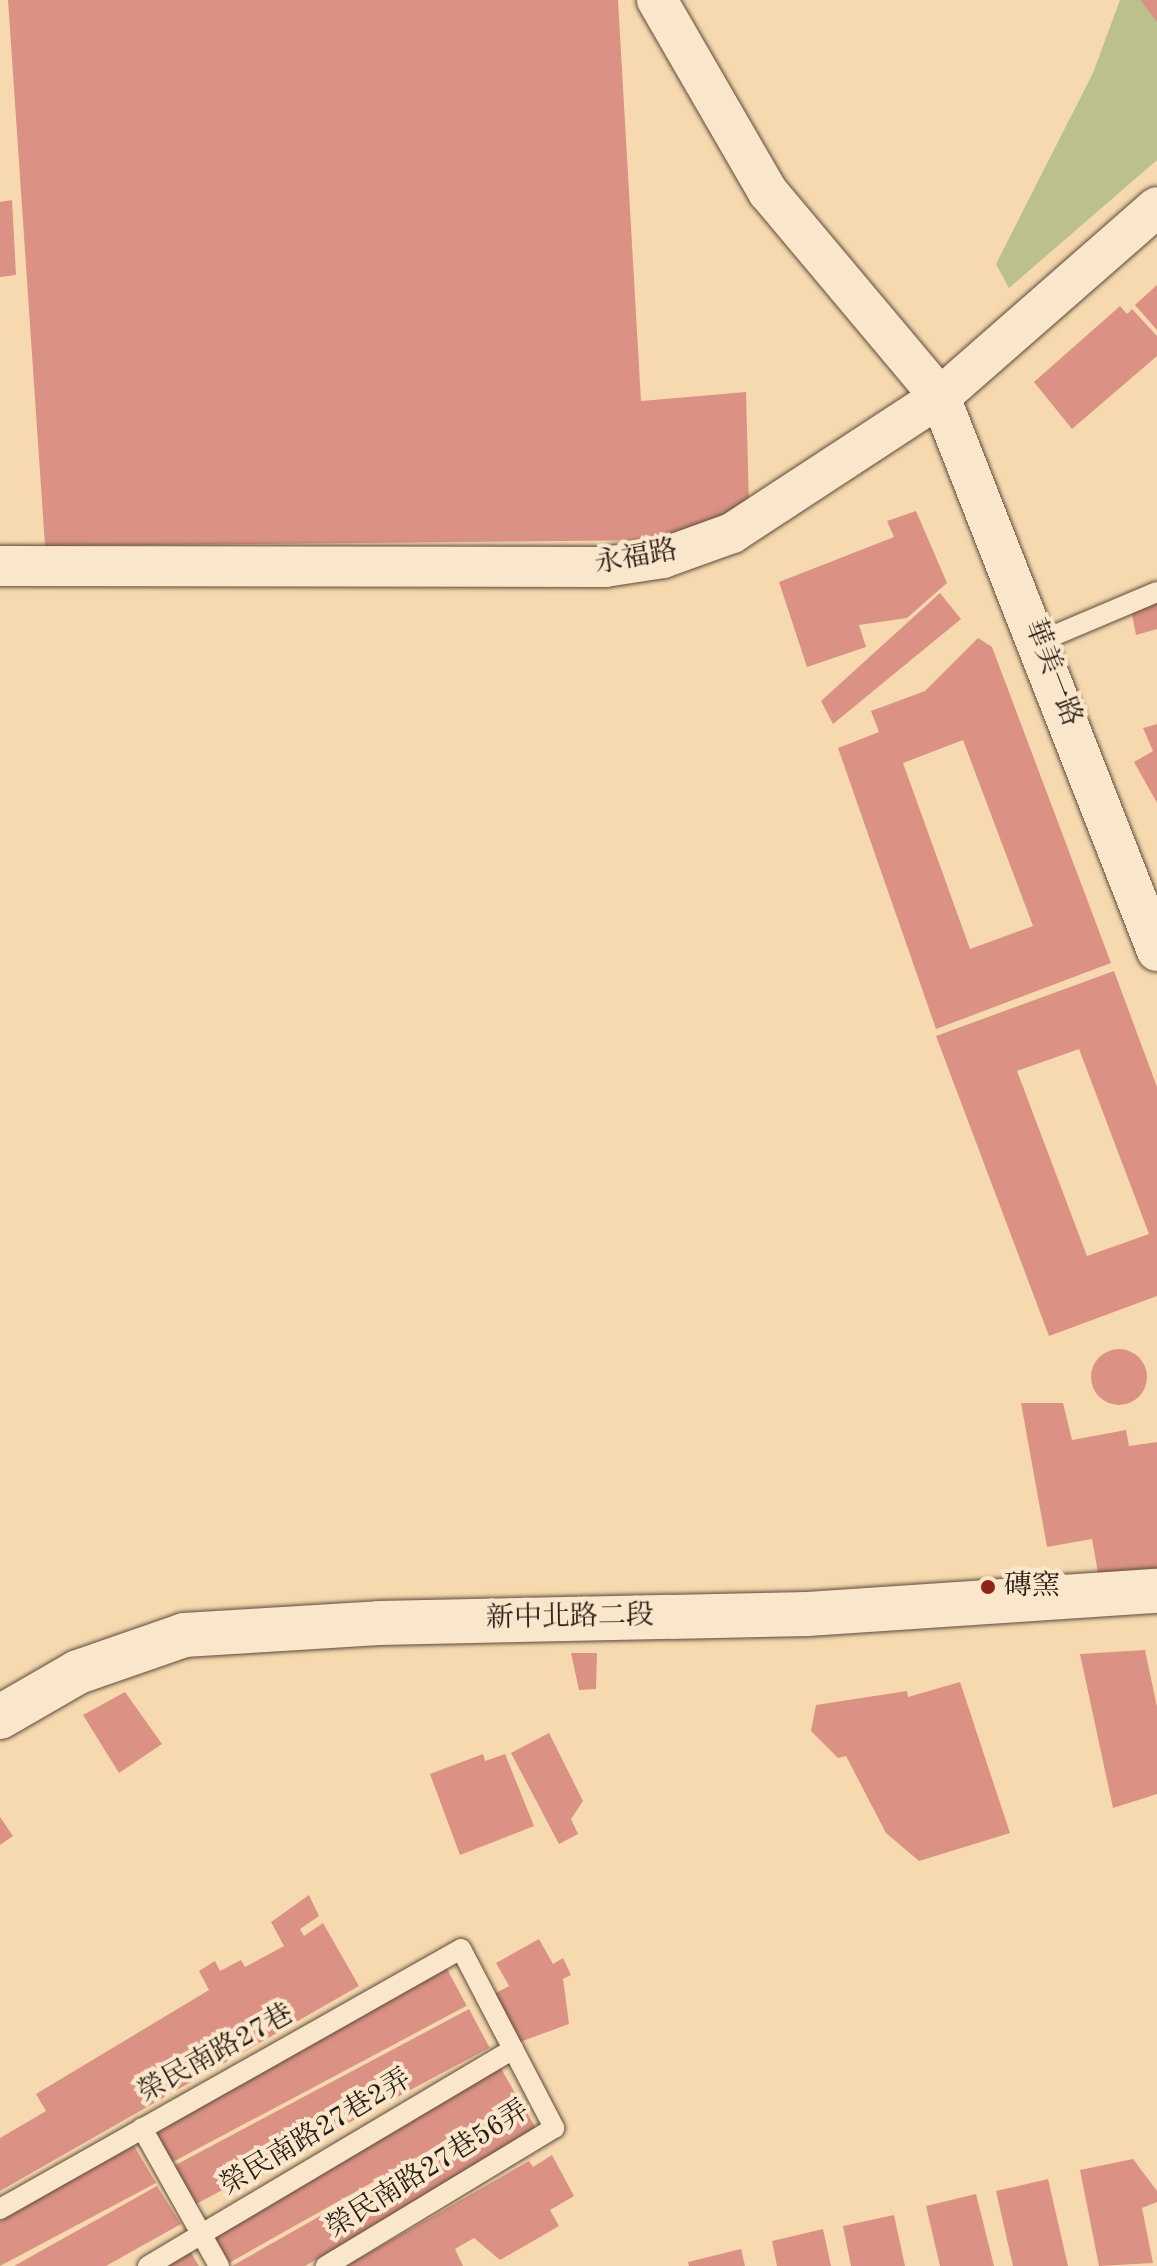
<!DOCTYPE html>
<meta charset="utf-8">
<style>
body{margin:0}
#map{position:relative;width:1157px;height:2266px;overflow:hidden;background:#f7d9af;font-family:"Old Standard TT","Noto Serif TC",serif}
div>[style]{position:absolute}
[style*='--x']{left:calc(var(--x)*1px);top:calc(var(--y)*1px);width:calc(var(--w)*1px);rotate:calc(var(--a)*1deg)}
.green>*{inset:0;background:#bbc08c}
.building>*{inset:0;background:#db9284;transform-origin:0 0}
.round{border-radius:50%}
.roads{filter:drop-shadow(0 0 2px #5b4c3c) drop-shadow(0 0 2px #5b4c3c)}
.service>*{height:20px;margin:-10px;padding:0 10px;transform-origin:10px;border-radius:10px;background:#fae6cb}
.minor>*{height:40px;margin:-20px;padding:0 20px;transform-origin:20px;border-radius:20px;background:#fae6cb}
.tertiary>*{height:44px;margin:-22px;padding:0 22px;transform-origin:22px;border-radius:22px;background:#fae6cb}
.dots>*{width:22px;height:22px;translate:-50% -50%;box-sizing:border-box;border:4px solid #fae6cb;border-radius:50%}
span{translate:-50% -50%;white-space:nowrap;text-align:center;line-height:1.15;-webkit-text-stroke:8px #fae6cb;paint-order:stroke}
.street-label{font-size:28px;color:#271d16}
.poi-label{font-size:28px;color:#271d16}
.left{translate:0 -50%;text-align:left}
</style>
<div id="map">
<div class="green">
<div style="clip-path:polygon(1120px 0,1157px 0,1157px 160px,1009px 288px,996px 264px,1093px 73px)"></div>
</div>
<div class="building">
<div style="clip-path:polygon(8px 0,618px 0,641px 401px,746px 392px,749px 506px,667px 540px,45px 546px)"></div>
<div style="clip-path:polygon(1140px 0,1157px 0,1157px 22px)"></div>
<div style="clip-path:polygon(12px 200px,16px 275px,0 277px,0 202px)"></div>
<div style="clip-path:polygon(1157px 285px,1157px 330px,1135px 305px)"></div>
<div style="clip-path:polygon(1120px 306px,1127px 314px,1132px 309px,1157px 336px,1157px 356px,1072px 429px,1034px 382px)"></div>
<div style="clip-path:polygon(916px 511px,947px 583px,907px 618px,859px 625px,866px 647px,807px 667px,779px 582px,894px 537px,887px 521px)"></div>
<div style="clip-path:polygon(940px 593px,961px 619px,833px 724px,821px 701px)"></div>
<div style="clip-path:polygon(1157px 601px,1157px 629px,1136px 635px,1131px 609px)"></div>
<div style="clip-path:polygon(evenodd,978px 638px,992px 647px,1111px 963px,936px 1029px,838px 748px,879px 732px,871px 711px,925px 691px,978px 638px,963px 740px,1033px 926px,970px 949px,903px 763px,963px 740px)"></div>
<div style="clip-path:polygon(1157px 724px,1157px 803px,1134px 762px,1153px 751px,1143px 728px)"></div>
<div style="clip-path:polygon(evenodd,1114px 971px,1157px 1087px,1157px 1296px,1049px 1336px,936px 1036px,1114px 971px,1079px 1049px,1149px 1234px,1087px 1256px,1017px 1071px,1079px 1049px)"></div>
<div class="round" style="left:1091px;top:1349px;width:56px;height:56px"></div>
<div style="clip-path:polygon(1021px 1403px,1063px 1403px,1072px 1440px,1126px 1430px,1129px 1446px,1157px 1442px,1157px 1577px,1100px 1584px,1092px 1539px,1047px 1547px)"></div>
<div style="clip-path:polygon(1145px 1650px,1157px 1707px,1157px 1794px,1113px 1808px,1080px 1654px)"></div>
<div style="clip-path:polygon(571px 1653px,597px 1653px,596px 1689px,579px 1690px)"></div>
<div style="clip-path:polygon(960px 1682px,1010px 1833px,919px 1861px,886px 1833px,846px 1756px,838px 1758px,811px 1731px,816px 1705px,907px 1691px,908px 1697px)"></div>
<div style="clip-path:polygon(125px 1692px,162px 1744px,119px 1773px,83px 1715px)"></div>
<div style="clip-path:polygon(549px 1733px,583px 1801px,571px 1819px,578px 1834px,559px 1844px,511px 1753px)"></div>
<div style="clip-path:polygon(483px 1754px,485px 1761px,505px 1754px,534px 1826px,460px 1855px,430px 1774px)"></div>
<div style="clip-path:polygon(0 1817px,13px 1836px,0 1845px)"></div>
<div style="clip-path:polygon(309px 1895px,319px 1916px,300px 1929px,304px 1936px,323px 1923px,359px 1986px,0 2191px,0 2138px,46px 2111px,36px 2094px,209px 1990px,199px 1971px,215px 1961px,220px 1971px,241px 1960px,245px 1967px,284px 1946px,271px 1922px)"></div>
<div style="clip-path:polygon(539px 1939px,553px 1964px,563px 1958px,571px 1975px,563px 1979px,569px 2024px,520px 2042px,494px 1994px,509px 1986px,496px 1963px)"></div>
<div style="left:446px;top:1967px;width:44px;height:335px;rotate:62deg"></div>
<div style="left:469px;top:2009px;width:44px;height:334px;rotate:62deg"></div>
<div style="clip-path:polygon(499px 2065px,519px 2100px,227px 2264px,210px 2235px)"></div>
<div style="clip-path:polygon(521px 2102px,539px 2134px,305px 2266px,232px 2266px)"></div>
<div style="clip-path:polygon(133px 2144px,156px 2183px,0 2266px,0 2221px)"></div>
<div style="clip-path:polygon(552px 2155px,574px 2196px,550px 2210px,559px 2226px,500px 2260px,474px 2238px,455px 2249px,463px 2266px,346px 2266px,529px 2161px,533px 2167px)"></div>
<div style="clip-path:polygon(1133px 2159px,1157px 2191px,1157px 2202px,1142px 2208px,1153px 2263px,1099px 2266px,1080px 2170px)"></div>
<div style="clip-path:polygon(1048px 2179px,1068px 2266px,1013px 2266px,996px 2191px)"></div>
<div style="clip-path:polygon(157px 2186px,181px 2224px,106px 2266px,14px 2266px)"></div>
<div style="clip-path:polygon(976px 2194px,994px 2266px,940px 2266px,926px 2206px)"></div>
<div style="clip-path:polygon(894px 2215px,905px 2266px,851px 2266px,843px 2226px)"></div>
<div style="clip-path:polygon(823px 2229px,831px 2266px,777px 2266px,772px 2241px)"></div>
<div style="clip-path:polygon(188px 2248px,199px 2266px,156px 2266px)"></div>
<div style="clip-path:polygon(741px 2249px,745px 2266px,689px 2266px,688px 2262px)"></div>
</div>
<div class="roads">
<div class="service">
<div style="--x:1041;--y:641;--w:126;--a:-22.9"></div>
<div style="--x:142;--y:2128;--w:158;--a:60.8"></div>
<div style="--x:0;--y:2209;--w:529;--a:-29.42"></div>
<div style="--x:461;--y:1949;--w:202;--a:62.5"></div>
<div style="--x:554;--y:2128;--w:267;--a:148.8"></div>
<div style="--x:148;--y:2266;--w:425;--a:-30.7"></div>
</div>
<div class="minor">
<div style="--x:657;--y:0;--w:222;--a:60"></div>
<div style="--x:768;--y:192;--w:268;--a:50"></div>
<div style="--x:940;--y:397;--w:595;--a:68.61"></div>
<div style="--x:0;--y:566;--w:605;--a:0.09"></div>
<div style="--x:605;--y:567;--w:59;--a:-8.8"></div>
<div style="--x:663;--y:558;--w:73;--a:-19.9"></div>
<div style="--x:732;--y:533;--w:249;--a:-33.2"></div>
<div style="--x:940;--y:397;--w:288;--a:-41.2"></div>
</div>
<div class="tertiary">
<div style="--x:0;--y:1717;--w:90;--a:-30"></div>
<div style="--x:78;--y:1672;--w:112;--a:-19.2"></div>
<div style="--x:184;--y:1635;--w:195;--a:-3.5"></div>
<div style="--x:379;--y:1623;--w:428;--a:-1.2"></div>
<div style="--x:807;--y:1614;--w:351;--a:-3.8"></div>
</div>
</div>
<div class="dots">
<div style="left:988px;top:1587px;background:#8f2418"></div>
</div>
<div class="street-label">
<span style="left:636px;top:558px;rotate:-10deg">永福路</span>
<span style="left:1052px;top:673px;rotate:69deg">華美一路</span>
<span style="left:570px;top:1618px;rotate:-1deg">新中北路二段</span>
<span style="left:216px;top:2054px;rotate:-29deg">榮民南路27巷</span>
<span style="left:316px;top:2133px;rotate:-31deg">榮民南路27巷2弄</span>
<span style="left:428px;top:2170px;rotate:-32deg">榮民南路27巷56弄</span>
</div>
<div class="poi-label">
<span class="left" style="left:1004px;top:1587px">磚窯</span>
</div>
</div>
